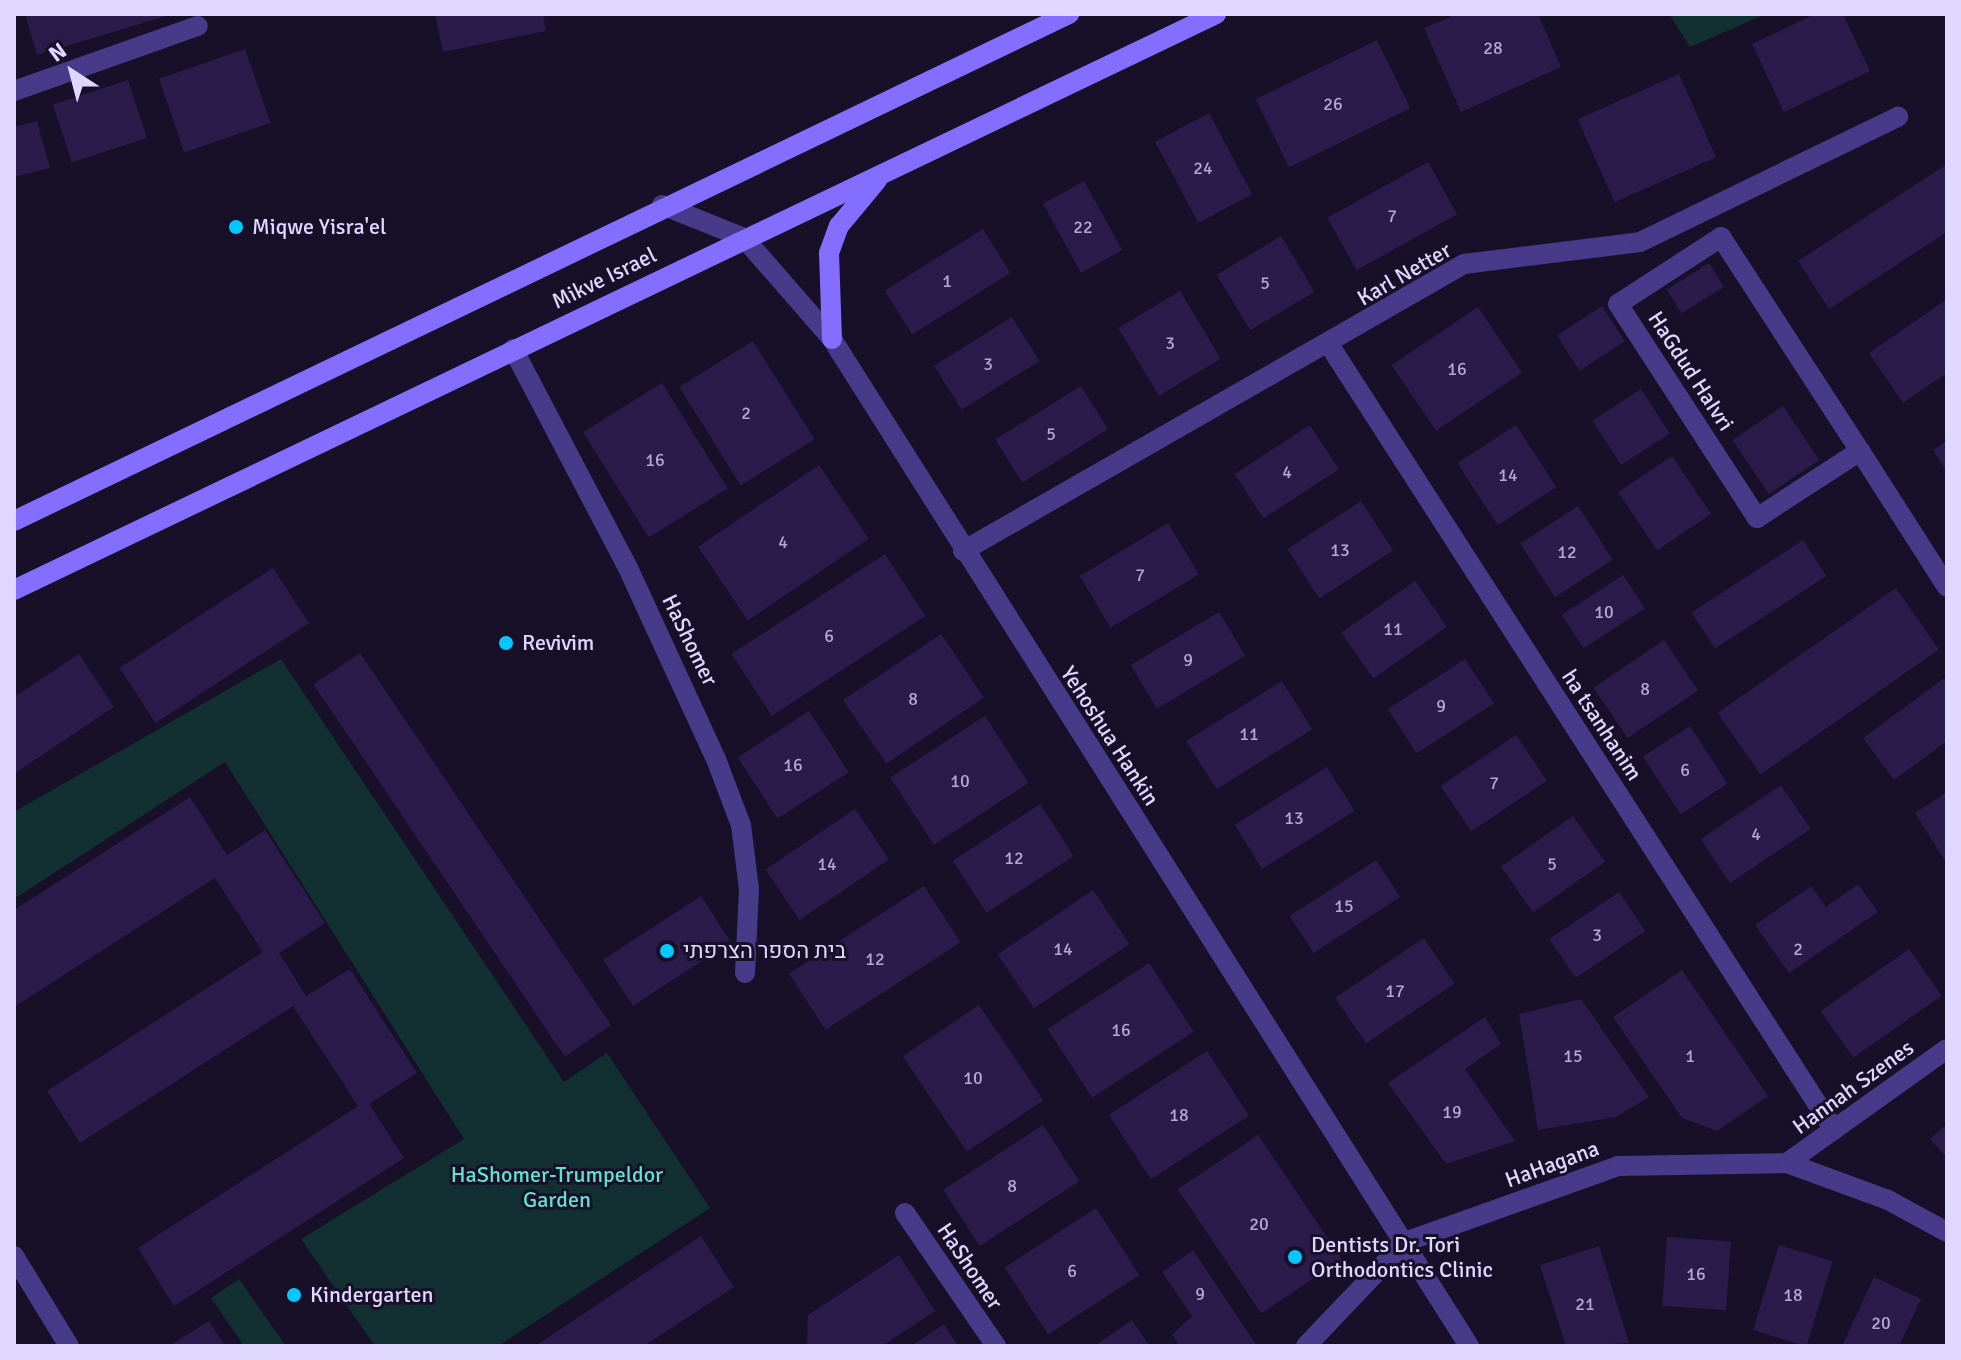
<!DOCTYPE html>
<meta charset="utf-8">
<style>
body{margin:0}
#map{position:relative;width:1961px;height:1360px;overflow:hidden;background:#171028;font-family:Signika,Heebo,sans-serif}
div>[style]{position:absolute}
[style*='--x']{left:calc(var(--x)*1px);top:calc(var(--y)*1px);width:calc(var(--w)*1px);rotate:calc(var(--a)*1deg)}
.green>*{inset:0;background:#123032}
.building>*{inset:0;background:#2a1b4a;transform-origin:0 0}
.pedestrian>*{height:20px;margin:-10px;padding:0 10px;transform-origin:10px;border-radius:10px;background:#473a88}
.minor>*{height:20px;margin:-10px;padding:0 10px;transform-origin:10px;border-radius:10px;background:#473a88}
.tertiary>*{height:20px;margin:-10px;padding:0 10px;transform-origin:10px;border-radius:10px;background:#473a88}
.secondary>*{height:20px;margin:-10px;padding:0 10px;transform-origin:10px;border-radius:10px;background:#836eff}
.dots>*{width:22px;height:22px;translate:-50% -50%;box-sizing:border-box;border:4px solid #171028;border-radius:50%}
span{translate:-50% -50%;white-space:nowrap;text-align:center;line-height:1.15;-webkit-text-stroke:6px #171028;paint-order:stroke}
.number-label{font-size:18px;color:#b2a8d2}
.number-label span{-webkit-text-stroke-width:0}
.poi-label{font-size:22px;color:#e0d7ff}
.left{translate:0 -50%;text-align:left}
.street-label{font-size:22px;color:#e0d7ff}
.park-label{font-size:22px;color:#60e2d1}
.frame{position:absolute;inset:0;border:16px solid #e0d7ff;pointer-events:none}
.north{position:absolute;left:32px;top:32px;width:80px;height:80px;-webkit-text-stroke:6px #171028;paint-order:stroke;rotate:324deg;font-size:22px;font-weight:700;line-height:32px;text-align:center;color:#e0d7ff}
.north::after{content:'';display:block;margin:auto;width:28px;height:36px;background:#e0d7ff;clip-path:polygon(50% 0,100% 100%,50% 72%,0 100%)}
</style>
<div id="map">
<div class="green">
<div style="clip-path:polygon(1669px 14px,1766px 14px,1690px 47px)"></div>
<div style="clip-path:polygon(281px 659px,564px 1082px,607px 1053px,710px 1208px,498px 1346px,375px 1346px,301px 1239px,464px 1139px,225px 762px,14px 899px,14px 812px)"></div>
<div style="clip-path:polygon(239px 1279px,286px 1346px,244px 1346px,211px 1298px)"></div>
</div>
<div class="building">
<div style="clip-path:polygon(25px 14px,169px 14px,169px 15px,37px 55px)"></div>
<div style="clip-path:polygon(435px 14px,543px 14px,546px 31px,443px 52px)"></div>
<div style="clip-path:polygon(1457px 14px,1538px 14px,1561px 67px,1461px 112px,1424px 28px)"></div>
<div style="clip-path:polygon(1815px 14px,1843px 14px,1870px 71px,1784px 112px,1752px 44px)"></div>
<div style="left:1377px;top:40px;width:76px;height:135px;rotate:64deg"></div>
<div style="left:245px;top:49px;width:78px;height:91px;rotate:71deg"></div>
<div style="left:1679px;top:74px;width:91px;height:111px;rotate:66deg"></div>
<div style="left:128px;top:80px;width:61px;height:79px;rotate:72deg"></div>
<div style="left:1209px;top:113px;width:92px;height:61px;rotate:62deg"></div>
<div style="clip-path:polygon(37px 121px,50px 168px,14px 177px,14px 127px)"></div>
<div style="left:1428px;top:162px;width:60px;height:115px;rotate:61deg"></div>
<div style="clip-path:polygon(1947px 164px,1947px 232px,1829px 309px,1798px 261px)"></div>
<div style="left:1084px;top:181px;width:79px;height:47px;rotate:61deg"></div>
<div style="left:983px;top:229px;width:52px;height:116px;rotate:58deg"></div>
<div style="left:1281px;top:236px;width:65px;height:75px;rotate:59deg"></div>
<div style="left:1709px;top:263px;width:28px;height:50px;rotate:58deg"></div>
<div style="left:1180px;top:291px;width:79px;height:72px;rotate:59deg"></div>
<div style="clip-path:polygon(1947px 299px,1947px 373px,1903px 403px,1869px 353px)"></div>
<div style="left:1602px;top:306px;width:42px;height:54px;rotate:57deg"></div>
<div style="left:1478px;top:307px;width:79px;height:104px;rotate:56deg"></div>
<div style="left:1012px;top:317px;width:52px;height:92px;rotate:58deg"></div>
<div style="left:753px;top:341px;width:116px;height:87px;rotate:58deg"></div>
<div style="left:662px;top:383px;width:124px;height:93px;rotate:58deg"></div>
<div style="left:1081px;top:386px;width:51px;height:101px;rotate:58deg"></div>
<div style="left:1641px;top:389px;width:53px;height:58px;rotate:57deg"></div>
<div style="left:1783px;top:406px;width:65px;height:61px;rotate:56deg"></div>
<div style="left:1310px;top:425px;width:53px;height:90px;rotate:57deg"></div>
<div style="left:1516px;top:425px;width:74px;height:70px;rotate:57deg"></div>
<div style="clip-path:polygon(1947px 441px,1947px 472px,1933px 450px)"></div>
<div style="left:1672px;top:456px;width:70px;height:65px;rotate:56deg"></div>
<div style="left:819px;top:465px;width:89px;height:146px;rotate:56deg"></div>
<div style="left:1361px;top:501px;width:59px;height:88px;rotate:57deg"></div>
<div style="left:1578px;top:506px;width:64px;height:69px;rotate:57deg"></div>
<div style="left:1168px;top:523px;width:60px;height:103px;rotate:59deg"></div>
<div style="left:1803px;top:540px;width:43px;height:133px;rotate:57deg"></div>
<div style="left:885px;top:554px;width:74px;height:183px;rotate:57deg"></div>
<div style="left:273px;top:568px;width:66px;height:183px;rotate:57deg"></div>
<div style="left:1623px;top:575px;width:40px;height:73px;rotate:57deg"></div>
<div style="left:1415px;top:581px;width:56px;height:90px;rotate:55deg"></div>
<div style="left:1896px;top:588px;width:75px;height:218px;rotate:55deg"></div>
<div style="left:1219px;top:612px;width:51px;height:103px;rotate:59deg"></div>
<div style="left:941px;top:634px;width:77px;height:118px;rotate:56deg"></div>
<div style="left:1664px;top:640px;width:61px;height:85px;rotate:56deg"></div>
<div style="left:360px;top:653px;width:449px;height:56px;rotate:56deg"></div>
<div style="clip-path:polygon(79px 654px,114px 707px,14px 774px,14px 697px)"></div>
<div style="left:1465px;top:659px;width:53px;height:92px;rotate:57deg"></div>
<div style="clip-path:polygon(1947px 676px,1947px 741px,1894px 780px,1863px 738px)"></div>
<div style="left:1282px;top:681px;width:57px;height:113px;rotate:58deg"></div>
<div style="left:809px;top:711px;width:73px;height:85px;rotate:57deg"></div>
<div style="left:985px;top:716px;width:80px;height:113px;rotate:57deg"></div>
<div style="left:1690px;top:726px;width:69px;height:56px;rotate:57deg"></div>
<div style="left:1516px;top:735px;width:55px;height:91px;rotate:56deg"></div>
<div style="left:1327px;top:767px;width:52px;height:109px;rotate:58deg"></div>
<div style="left:1781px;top:785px;width:53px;height:97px;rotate:56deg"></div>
<div style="clip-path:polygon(1947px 792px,1947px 864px,1915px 813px)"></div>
<div style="clip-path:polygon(190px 797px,227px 855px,265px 830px,325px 923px,279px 953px,306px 996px,350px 969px,417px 1073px,369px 1104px,404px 1158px,174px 1306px,138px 1248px,358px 1106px,293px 1006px,80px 1143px,47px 1091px,263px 952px,215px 878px,14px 1007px,14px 910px)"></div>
<div style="left:1040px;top:804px;width:62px;height:104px;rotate:57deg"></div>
<div style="left:855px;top:809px;width:61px;height:108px;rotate:56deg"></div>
<div style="left:1573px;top:816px;width:56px;height:88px;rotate:55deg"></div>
<div style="left:1376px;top:860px;width:44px;height:103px;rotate:57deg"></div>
<div style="clip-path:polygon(1858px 884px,1878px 912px,1789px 973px,1755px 925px,1811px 886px,1826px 907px)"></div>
<div style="left:924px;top:886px;width:67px;height:161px;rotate:57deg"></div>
<div style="left:1093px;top:890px;width:65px;height:115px;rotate:56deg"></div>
<div style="left:1619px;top:892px;width:47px;height:84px;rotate:56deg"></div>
<div style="left:701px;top:896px;width:55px;height:117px;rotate:57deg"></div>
<div style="left:1424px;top:938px;width:55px;height:107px;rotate:56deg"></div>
<div style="left:1909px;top:949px;width:57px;height:108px;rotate:55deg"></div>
<div style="left:1149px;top:963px;width:82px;height:121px;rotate:57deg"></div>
<div style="clip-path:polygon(1682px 970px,1768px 1096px,1717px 1131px,1682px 1118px,1613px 1017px)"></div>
<div style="clip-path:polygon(1581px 999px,1649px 1097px,1616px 1117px,1538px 1130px,1519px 1014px)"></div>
<div style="left:979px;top:1005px;width:115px;height:92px;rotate:56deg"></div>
<div style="clip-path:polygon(1485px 1017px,1501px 1044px,1465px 1069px,1515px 1141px,1446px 1164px,1388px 1083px)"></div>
<div style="left:1207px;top:1051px;width:77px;height:117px;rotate:57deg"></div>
<div style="clip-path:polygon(1947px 1124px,1947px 1158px,1930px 1139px)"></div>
<div style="left:1043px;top:1125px;width:67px;height:119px;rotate:57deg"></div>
<div style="left:1258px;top:1135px;width:150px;height:97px;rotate:56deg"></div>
<div style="left:1096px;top:1208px;width:80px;height:109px;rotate:57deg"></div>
<div style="clip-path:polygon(701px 1236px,734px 1287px,644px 1346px,535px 1346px)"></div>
<div style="left:1667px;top:1237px;width:64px;height:69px;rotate:4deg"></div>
<div style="left:1779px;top:1245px;width:56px;height:89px;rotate:17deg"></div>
<div style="clip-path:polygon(1599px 1246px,1629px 1343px,1566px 1346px,1540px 1265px)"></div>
<div style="clip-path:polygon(1193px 1250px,1257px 1346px,1180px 1346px,1172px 1335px,1192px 1316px,1162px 1272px)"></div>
<div style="clip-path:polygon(899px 1255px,935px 1311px,882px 1346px,807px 1346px,808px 1315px)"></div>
<div style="clip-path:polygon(1874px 1277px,1921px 1299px,1899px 1346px,1842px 1346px)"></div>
<div style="clip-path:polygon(1132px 1320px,1149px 1346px,1094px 1346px)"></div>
<div style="clip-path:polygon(209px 1321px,225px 1346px,169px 1346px)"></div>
<div style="clip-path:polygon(944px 1324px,958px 1346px,911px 1346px)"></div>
</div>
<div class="pedestrian">
<div style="--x:628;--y:568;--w:210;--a:65.3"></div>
</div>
<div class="minor">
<div style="--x:14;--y:91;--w:195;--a:-19.5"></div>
<div style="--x:1330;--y:346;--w:932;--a:57.26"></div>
<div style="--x:513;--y:349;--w:247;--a:62.3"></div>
<div style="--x:1860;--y:451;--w:123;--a:147"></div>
<div style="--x:1757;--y:518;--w:255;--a:-123"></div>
<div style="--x:1618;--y:304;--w:123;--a:-33"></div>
<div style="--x:1721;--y:237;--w:255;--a:57"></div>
<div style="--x:1860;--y:451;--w:161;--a:57.4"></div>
<div style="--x:963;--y:551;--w:577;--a:-29.81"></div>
<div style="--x:1464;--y:264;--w:177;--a:-7.1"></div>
<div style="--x:1640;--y:242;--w:287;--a:-25.9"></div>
<div style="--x:716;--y:759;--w:71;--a:69.3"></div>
<div style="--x:741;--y:825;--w:64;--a:82.9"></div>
<div style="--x:749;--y:889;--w:84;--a:92.7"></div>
<div style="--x:1787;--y:1163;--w:196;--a:-35.5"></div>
<div style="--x:905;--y:1213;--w:161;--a:55.6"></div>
<div style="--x:1306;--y:1346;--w:144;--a:-46.4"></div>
<div style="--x:1405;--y:1242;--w:226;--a:-19.6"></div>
<div style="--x:1618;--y:1166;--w:169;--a:-1"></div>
<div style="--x:1787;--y:1163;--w:108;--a:20.1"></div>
<div style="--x:1888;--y:1200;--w:67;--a:28.5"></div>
</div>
<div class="tertiary">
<div style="--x:662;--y:205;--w:88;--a:21.9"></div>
<div style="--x:744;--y:238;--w:134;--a:48.9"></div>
<div style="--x:832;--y:339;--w:1192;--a:57.68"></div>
<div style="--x:14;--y:1256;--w:105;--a:58.6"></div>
</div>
<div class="secondary">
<div style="--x:832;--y:339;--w:86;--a:-92"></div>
<div style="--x:829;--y:253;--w:29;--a:-70"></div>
<div style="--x:839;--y:226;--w:60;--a:-50.4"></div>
<div style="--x:14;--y:521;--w:1171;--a:-25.67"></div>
<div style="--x:14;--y:590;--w:1333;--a:-25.6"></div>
</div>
<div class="dots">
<div style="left:236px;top:227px;background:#03c7ff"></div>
<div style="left:506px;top:643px;background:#03c7ff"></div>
<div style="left:667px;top:951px;background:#03c7ff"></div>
<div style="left:1295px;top:1257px;background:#03c7ff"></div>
<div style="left:294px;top:1295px;background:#03c7ff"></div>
</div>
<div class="number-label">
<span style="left:1493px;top:48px">28</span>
<span style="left:1333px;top:104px">26</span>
<span style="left:1203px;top:168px">24</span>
<span style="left:1392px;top:216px">7</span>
<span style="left:1083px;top:227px">22</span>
<span style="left:947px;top:281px">1</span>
<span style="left:1265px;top:283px">5</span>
<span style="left:1170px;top:343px">3</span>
<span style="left:988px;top:364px">3</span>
<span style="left:1457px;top:369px">16</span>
<span style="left:746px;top:413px">2</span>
<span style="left:1051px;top:434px">5</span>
<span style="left:655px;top:460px">16</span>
<span style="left:1287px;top:472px">4</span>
<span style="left:1508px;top:475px">14</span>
<span style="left:783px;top:542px">4</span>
<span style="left:1340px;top:550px">13</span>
<span style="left:1567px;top:552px">12</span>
<span style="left:1140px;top:575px">7</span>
<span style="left:1604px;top:612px">10</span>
<span style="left:1393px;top:629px">11</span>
<span style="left:829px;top:636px">6</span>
<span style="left:1188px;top:660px">9</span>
<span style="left:1645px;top:689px">8</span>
<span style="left:913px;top:699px">8</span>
<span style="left:1441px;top:706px">9</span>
<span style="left:1249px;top:734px">11</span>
<span style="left:793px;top:765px">16</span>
<span style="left:1685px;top:770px">6</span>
<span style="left:960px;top:781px">10</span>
<span style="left:1494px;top:783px">7</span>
<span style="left:1294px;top:818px">13</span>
<span style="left:1756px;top:834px">4</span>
<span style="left:1014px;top:858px">12</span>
<span style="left:827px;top:864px">14</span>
<span style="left:1552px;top:864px">5</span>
<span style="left:1344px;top:906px">15</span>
<span style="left:1597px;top:935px">3</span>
<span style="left:1063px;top:949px">14</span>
<span style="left:1798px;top:949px">2</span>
<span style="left:875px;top:959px">12</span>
<span style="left:1395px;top:991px">17</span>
<span style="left:1121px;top:1030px">16</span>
<span style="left:1573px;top:1056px">15</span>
<span style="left:1690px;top:1056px">1</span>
<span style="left:973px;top:1078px">10</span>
<span style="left:1452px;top:1112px">19</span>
<span style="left:1179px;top:1115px">18</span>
<span style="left:1012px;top:1186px">8</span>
<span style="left:1259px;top:1224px">20</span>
<span style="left:1072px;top:1271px">6</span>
<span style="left:1696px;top:1274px">16</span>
<span style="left:1200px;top:1294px">9</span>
<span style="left:1793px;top:1295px">18</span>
<span style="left:1585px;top:1304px">21</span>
<span style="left:1881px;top:1323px">20</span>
</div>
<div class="poi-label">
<span class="left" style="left:252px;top:227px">Miqwe Yisra'el</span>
<span class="left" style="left:522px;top:643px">Revivim</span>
<span class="left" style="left:683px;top:951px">בית הספר הצרפתי</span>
<span class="left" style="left:1311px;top:1257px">Dentists Dr. Tori<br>Orthodontics Clinic</span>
<span class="left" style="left:310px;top:1295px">Kindergarten</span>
</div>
<div class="street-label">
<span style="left:1404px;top:274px;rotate:-30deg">Karl Netter</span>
<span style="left:604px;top:278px;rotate:-26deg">Mikve Israel</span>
<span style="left:1691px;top:371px;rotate:57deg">HaGdud HaIvri</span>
<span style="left:690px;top:640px;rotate:64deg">HaShomer</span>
<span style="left:1602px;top:725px;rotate:57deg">ha tsanhanim</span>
<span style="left:1110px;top:736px;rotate:57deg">Yehoshua Hankin</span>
<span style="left:1853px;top:1087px;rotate:-36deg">Hannah Szenes</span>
<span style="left:1552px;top:1164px;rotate:-20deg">HaHagana</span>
<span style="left:970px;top:1266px;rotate:56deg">HaShomer</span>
</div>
<div class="park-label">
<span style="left:557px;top:1187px">HaShomer-Trumpeldor<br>Garden</span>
</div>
<div class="frame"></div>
<div class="north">N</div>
</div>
